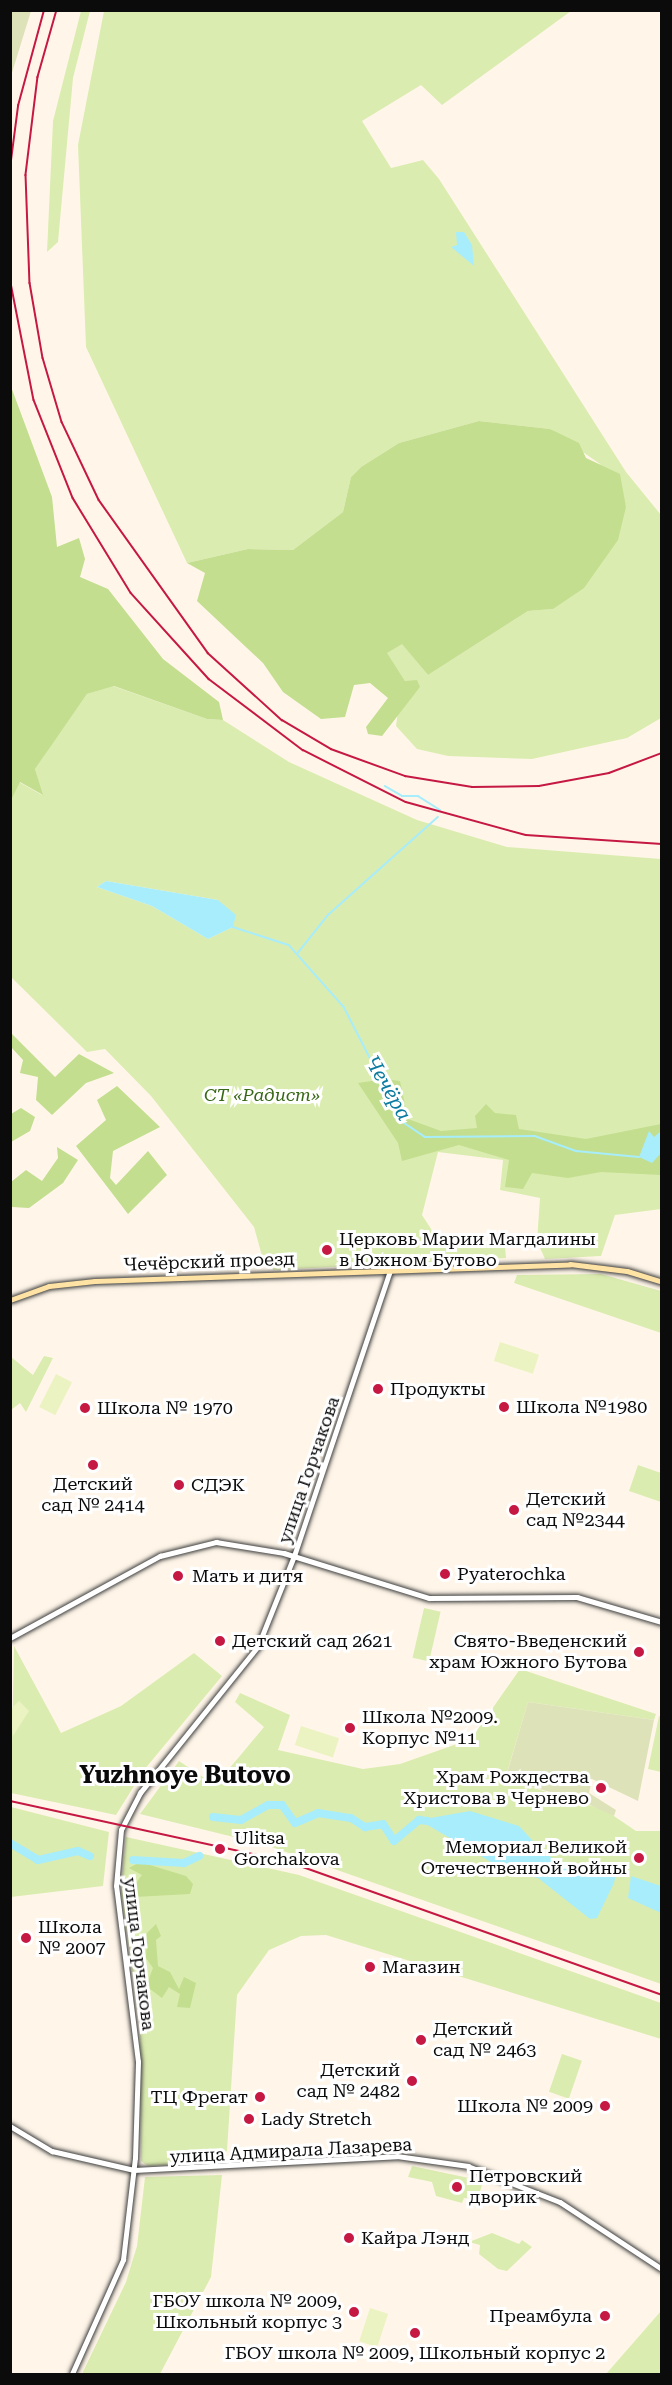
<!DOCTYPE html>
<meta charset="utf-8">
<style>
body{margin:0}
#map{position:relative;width:672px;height:2385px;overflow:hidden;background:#fff6e9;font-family:"Roboto Serif",serif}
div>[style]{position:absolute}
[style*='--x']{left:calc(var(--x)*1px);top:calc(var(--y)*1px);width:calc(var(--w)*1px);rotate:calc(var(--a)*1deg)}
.green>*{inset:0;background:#dbecb0;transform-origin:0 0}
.forest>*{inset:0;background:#c2de8e}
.cemetery>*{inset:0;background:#dde2b9}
.pitch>*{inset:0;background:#ecf3c2;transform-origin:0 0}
.water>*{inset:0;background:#a8edfb}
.stream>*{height:1.5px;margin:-0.75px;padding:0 0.75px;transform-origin:0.75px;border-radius:0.75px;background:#a8edfb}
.river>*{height:8px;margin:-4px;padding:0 4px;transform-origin:4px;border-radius:4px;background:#a8edfb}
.roads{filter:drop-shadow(0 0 2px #3e3e3e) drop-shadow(0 0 2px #3e3e3e)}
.tertiary>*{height:4.5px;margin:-2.25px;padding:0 2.25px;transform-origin:2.25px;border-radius:2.25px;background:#fff}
.secondary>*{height:5px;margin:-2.5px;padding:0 2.5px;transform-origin:2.5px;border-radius:2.5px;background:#ffe3a4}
.rail>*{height:1.5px;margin:-0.75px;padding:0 0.75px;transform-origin:0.75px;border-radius:0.75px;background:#c51843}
.dots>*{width:16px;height:16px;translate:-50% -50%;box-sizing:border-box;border:3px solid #fff;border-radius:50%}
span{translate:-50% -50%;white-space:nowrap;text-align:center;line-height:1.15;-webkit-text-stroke:6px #fff;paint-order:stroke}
.park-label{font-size:18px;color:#386717;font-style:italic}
.poi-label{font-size:18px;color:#0b0b0b}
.left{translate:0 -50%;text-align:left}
.right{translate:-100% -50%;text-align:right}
.street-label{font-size:18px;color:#0b0b0b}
.water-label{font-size:20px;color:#0b7b9f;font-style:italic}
.district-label{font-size:24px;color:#0b0b0b;font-weight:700}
.frame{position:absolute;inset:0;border:12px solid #0b0b0b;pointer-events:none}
</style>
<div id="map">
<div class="green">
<div style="clip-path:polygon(81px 11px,90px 11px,73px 78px,58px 242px,47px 252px,53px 121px)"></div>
<div style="clip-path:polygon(104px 11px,571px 11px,442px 105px,421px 85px,362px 121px,391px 168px,423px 160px,439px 179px,626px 472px,661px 515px,661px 718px,627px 738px,532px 759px,448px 756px,417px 749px,396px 726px,398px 711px,420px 687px,405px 681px,386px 653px,402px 643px,428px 675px,528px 611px,553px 609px,626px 507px,622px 491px,600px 464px,550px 429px,479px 421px,399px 443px,361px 467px,351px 477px,343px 512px,293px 550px,248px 549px,187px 563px,86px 347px,78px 145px)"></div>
<div style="clip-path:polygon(evenodd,113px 686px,207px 719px,223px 720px,289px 762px,417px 820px,507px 847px,661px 859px,661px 1209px,615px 1215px,601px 1256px,545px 1259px,537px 1241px,540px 1198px,500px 1190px,503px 1160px,438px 1152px,422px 1215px,435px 1235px,505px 1246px,506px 1258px,273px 1270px,272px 1264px,264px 1263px,254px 1227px,151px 1096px,105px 1049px,87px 1052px,11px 977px,10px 800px,19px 782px,42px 795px,35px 769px,55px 739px,87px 694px,113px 686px,106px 881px,218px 900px,233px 927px,208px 939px,152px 906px,97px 887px,106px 881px)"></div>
<div style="clip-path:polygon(601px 1274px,661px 1291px,661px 1333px,514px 1283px,517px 1275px)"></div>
<div style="clip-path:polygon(10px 1356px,33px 1375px,44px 1356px,53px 1358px,26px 1412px,20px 1403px,11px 1410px)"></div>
<div style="clip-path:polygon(638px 1465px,661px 1473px,661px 1502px,629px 1491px)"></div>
<div style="left:424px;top:1608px;width:17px;height:51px;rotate:13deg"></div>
<div style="clip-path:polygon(14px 1646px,61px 1733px,121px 1706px,194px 1653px,222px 1676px,144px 1770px,116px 1815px,11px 1793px)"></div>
<div style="clip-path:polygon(520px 1669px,656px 1714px,654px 1720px,528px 1702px,505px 1779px,605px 1810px,636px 1831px,661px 1831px,661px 1984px,266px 1845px,140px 1814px,179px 1761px,206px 1779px,227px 1771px,239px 1757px,264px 1727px,235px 1702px,240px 1693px,290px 1715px,278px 1750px,363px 1769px,400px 1764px,471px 1739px)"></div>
<div style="clip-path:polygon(659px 1716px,661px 1717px,661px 1772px,648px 1769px)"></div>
<div style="clip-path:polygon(11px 1807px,109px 1832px,103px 1886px,11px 1897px)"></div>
<div style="clip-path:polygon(126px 1837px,299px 1875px,661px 2003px,661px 2039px,326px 1935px,301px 1936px,269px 1950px,237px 1995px,227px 2151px,209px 2162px,148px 2166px,141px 2161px,140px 2026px,121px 1890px)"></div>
<div style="left:562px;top:2054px;width:21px;height:40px;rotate:19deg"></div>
<div style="clip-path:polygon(412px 2166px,483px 2181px,478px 2199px,464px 2198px,462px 2203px,436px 2196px,432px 2182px,408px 2177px)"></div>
<div style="clip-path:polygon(222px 2175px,211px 2277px,160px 2374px,82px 2374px,126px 2282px,137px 2246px,145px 2177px)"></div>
<div style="clip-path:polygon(492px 2233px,519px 2244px,522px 2240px,532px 2247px,507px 2271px,498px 2269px,479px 2254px,480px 2245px,469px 2242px)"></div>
<div style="clip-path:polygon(661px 2311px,661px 2374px,606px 2374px)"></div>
</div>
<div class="forest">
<div style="clip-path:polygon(10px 384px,52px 497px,57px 547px,79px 538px,85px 559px,80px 577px,108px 589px,163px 659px,219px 702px,223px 720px,207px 719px,114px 686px,87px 694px,35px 769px,43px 795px,20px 782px,11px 800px)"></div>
<div style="clip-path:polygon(479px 421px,550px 429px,579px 443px,586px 458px,620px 474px,626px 507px,618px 540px,584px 588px,553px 609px,528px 611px,428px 675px,402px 644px,387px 653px,405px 681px,417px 680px,420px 687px,382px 736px,368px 734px,366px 727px,388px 698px,370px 683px,354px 685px,345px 717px,321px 719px,283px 692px,263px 663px,197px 601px,205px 573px,187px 563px,248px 549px,293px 550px,343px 512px,351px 477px,361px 467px,399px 443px)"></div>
<div style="clip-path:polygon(11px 1033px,55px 1077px,79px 1054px,114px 1073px,86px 1083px,52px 1115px,36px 1100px,38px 1077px,20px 1073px,23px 1060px,11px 1047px)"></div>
<div style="clip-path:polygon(385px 1079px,400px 1081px,408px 1119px,441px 1131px,477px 1128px,475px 1116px,486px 1104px,495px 1113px,516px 1115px,519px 1129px,586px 1139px,661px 1124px,661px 1175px,601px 1172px,568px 1178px,532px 1173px,523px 1189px,505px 1187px,509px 1160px,459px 1145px,402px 1161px,398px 1143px,358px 1083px)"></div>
<div style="clip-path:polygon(117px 1086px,160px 1127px,113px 1151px,110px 1178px,116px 1185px,148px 1151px,167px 1175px,128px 1214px,76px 1146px,106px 1120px,97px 1100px)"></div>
<div style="clip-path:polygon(21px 1108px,35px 1117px,30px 1131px,11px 1142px,11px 1114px)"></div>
<div style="clip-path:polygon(57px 1147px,78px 1160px,63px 1183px,29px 1208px,12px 1207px,11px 1222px,11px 1182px,26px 1170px,42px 1181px,58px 1158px)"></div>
<div style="clip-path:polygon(140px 1862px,186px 1876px,193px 1884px,190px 1894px,134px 1897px,132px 1888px,142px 1875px,129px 1868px)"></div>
<div style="clip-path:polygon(156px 1924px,161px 1936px,156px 1940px,158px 1966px,170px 1972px,179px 1989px,184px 1977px,196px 1983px,190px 2008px,177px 2007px,180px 1994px,169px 1987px,162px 1998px,146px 1986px,153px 1968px,146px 1958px,147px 1933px)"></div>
</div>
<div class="cemetery">
<div style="clip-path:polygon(11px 10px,31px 11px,11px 76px,10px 11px)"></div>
<div style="clip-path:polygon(528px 1702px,654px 1720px,638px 1801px,592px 1779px,589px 1793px,616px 1810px,614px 1816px,577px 1799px,505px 1780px)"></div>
</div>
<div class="pitch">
<div style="left:500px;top:1342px;width:41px;height:20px;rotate:18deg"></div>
<div style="left:56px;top:1374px;width:18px;height:37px;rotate:27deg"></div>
<div style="clip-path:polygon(19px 1701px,29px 1711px,13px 1736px,11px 1709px)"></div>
<div style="left:301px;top:1726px;width:40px;height:20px;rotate:18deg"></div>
<div style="left:370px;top:2308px;width:19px;height:35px;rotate:18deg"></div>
</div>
<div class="water">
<div style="clip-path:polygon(456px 232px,464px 232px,472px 245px,474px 266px,451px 247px,457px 245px)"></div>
<div style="clip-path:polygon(106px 881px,218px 900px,236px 915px,233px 927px,208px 939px,152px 906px,97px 887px)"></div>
<div style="clip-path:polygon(649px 1131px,654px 1137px,661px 1131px,661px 1153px,652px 1163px,639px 1157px)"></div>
<div style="clip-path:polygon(470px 1811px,519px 1826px,545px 1854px,559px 1861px,610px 1869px,616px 1874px,614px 1883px,597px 1918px,590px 1919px,538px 1878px,508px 1872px,419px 1820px)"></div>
<div style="clip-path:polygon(631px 1876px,661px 1886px,661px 1913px,628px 1898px)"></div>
</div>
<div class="stream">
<div style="--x:385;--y:786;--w:20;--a:30"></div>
<div style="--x:402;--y:796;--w:16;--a:0"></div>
<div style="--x:418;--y:796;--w:26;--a:32"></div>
<div style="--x:233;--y:927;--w:59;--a:17.8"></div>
<div style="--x:289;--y:945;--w:83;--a:48.4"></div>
<div style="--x:344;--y:1007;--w:129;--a:62.8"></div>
<div style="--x:403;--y:1122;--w:27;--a:34"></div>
<div style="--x:425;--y:1137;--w:110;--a:-0.5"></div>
<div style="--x:535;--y:1136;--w:44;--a:20.1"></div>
<div style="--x:576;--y:1151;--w:63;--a:5.4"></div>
<div style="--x:297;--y:954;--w:50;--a:-51.5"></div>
<div style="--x:328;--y:915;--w:147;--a:-41.7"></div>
</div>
<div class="river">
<div style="--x:213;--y:1817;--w:28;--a:6"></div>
<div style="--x:241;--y:1820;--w:31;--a:-29"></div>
<div style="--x:268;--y:1805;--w:14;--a:0"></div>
<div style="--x:282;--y:1805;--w:22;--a:54"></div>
<div style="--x:295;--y:1823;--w:25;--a:-23"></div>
<div style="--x:318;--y:1813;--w:33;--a:9"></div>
<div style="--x:351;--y:1818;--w:17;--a:33"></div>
<div style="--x:365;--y:1827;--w:18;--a:-9"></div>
<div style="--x:383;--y:1824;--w:20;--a:57"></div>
<div style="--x:394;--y:1841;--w:33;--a:-40"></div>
<div style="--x:419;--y:1820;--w:9;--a:6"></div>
<div style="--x:10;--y:1843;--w:33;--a:31"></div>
<div style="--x:38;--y:1860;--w:41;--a:-12.7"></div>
<div style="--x:78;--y:1851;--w:13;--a:23"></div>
<div style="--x:133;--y:1860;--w:51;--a:3.4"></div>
<div style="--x:184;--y:1863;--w:17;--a:-25"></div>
</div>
<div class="roads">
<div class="tertiary">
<div style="--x:10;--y:1638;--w:171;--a:-28.7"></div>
<div style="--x:160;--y:1556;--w:58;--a:-14"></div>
<div style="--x:216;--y:1542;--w:69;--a:9.2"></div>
<div style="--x:284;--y:1553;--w:152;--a:17.2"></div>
<div style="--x:429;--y:1598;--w:148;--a:-0.4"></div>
<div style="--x:577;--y:1597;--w:89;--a:16.4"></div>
<div style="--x:10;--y:2126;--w:49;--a:30.8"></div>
<div style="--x:52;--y:2151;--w:84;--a:13"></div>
<div style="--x:134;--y:2170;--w:263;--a:-3"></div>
<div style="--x:397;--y:2156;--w:72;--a:8"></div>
<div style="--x:468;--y:2166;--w:99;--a:21.4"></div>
<div style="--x:560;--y:2202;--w:122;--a:33.3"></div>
<div style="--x:72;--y:2374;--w:125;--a:-65.9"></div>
<div style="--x:123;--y:2260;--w:103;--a:-83.3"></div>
<div style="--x:135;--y:2158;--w:96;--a:-88.2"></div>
<div style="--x:138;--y:2062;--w:177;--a:-97.1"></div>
<div style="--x:116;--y:1886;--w:56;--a:-84.9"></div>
<div style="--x:121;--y:1830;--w:42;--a:-62.8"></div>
<div style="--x:140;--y:1793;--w:189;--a:-51.2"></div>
<div style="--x:258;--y:1646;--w:97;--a:-68.2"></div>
<div style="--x:294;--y:1556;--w:302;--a:-71.4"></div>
</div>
<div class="secondary">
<div style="--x:10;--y:1300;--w:41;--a:-19.7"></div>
<div style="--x:49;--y:1286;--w:46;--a:-6.2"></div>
<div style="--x:95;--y:1281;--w:475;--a:-2"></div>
<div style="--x:570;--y:1264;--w:57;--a:7"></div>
<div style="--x:627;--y:1271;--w:37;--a:17"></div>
</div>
</div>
<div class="rail">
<div style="--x:57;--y:10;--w:70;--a:105.8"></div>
<div style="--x:38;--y:77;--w:99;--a:97"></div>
<div style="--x:26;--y:175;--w:108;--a:87.9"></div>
<div style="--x:30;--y:283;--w:76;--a:80.2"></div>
<div style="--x:43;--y:358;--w:67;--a:73.5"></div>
<div style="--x:62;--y:422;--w:86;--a:64.6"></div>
<div style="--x:99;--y:500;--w:188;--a:54.5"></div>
<div style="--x:208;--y:653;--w:100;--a:42.2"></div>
<div style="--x:282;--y:720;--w:57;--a:30.6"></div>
<div style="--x:331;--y:749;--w:79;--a:20"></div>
<div style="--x:405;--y:776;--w:68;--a:9.3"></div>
<div style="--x:472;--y:787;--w:67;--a:-0.9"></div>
<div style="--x:539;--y:786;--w:71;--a:-10.5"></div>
<div style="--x:609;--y:773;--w:57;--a:-20.7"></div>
<div style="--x:10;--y:168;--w:63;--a:-82.6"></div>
<div style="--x:18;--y:106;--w:99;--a:-74.8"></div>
<div style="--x:10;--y:278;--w:124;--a:78.9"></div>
<div style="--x:34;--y:400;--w:105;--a:68.3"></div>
<div style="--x:73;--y:498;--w:111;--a:58.6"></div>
<div style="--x:131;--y:593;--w:116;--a:47.8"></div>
<div style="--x:209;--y:679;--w:118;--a:37.1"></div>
<div style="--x:303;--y:750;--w:115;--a:26.8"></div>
<div style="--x:406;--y:802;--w:124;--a:15.4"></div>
<div style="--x:526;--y:835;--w:136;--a:3.8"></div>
<div style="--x:10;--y:1801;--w:286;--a:12.3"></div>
<div style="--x:289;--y:1862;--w:396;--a:19.6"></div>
</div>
<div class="dots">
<div style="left:327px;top:1250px;background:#c51843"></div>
<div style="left:378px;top:1389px;background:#c51843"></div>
<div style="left:504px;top:1407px;background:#c51843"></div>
<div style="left:85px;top:1408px;background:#c51843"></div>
<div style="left:93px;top:1465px;background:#c51843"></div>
<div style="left:179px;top:1485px;background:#c51843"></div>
<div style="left:514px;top:1510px;background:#c51843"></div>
<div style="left:445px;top:1574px;background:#c51843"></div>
<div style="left:178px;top:1576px;background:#c51843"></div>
<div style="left:220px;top:1641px;background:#c51843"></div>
<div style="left:639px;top:1652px;background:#c51843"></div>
<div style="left:350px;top:1728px;background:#c51843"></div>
<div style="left:601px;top:1788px;background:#c51843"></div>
<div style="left:220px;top:1849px;background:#c51843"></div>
<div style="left:639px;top:1858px;background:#c51843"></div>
<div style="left:26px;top:1938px;background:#c51843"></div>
<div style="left:370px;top:1967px;background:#c51843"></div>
<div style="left:421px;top:2040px;background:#c51843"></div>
<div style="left:412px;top:2081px;background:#c51843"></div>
<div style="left:260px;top:2097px;background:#c51843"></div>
<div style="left:605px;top:2106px;background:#c51843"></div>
<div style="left:249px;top:2119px;background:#c51843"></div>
<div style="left:457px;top:2187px;background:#c51843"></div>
<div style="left:349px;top:2238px;background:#c51843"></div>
<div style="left:354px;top:2312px;background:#c51843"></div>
<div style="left:605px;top:2316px;background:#c51843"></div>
<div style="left:415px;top:2333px;background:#c51843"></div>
</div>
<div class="park-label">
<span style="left:262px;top:1095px">СТ «Радист»</span>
</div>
<div class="poi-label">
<span class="left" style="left:339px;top:1250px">Церковь Марии Магдалины<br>в Южном Бутово</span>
<span class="left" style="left:390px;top:1389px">Продукты</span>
<span class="left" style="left:516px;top:1407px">Школа №1980</span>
<span class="left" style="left:97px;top:1408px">Школа № 1970</span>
<span style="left:93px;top:1495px">Детский<br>сад № 2414</span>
<span class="left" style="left:191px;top:1485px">СДЭК</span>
<span class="left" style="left:526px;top:1510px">Детский<br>сад №2344</span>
<span class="left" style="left:457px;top:1574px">Pyaterochka</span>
<span class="left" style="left:192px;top:1576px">Мать и дитя</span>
<span class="left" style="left:232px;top:1641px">Детский сад 2621</span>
<span class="right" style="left:627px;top:1652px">Свято-Введенский<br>храм Южного Бутова</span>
<span class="left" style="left:362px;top:1728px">Школа №2009.<br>Корпус №11</span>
<span class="right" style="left:589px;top:1788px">Храм Рождества<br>Христова в Чернево</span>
<span class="left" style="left:234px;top:1849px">Ulitsa<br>Gorchakova</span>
<span class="right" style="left:627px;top:1858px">Мемориал Великой<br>Отечественной войны</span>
<span class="left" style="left:38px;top:1938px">Школа<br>№ 2007</span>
<span class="left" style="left:382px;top:1967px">Магазин</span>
<span class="left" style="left:433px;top:2040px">Детский<br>сад № 2463</span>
<span class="right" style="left:400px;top:2081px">Детский<br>сад № 2482</span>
<span class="right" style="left:248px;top:2097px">ТЦ Фрегат</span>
<span class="right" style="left:593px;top:2106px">Школа № 2009</span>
<span class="left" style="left:261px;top:2119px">Lady Stretch</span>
<span class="left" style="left:469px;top:2187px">Петровский<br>дворик</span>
<span class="left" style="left:361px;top:2238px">Кайра Лэнд</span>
<span class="right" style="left:342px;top:2312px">ГБОУ школа № 2009,<br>Школьный корпус 3</span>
<span class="right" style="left:592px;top:2316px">Преамбула</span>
<span style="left:415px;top:2353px">ГБОУ школа № 2009, Школьный корпус 2</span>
</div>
<div class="street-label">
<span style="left:209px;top:1262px;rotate:-2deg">Чечёрский проезд</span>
<span style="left:309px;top:1470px;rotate:-71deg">улица Горчакова</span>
<span style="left:139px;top:1954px;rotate:83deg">улица Горчакова</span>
<span style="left:291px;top:2151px;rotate:-3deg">улица Адмирала Лазарева</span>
</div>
<div class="water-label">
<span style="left:388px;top:1088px;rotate:60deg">Чечёра</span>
</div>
<div class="district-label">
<span style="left:185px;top:1776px">Yuzhnoye Butovo</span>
</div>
<div class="frame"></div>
</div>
